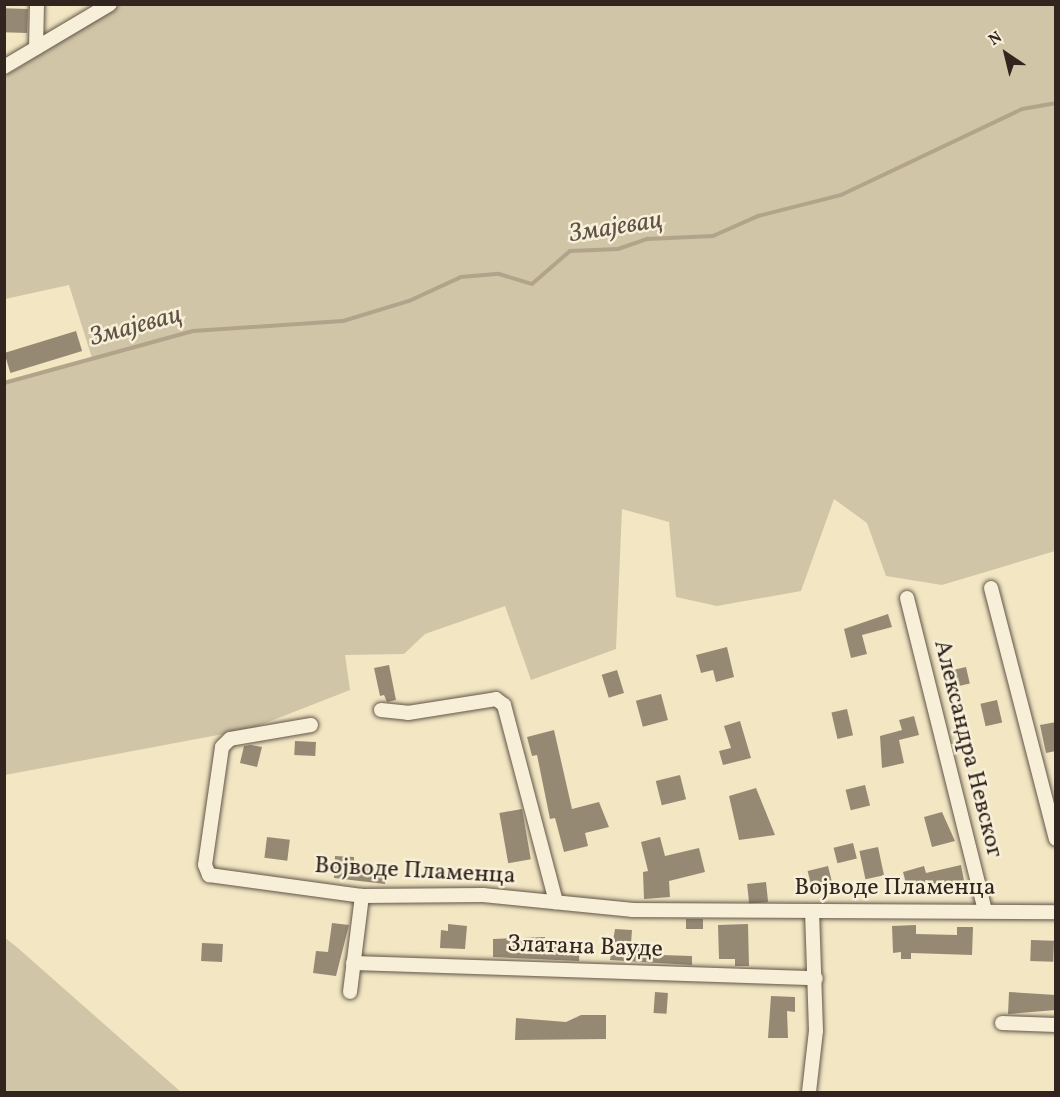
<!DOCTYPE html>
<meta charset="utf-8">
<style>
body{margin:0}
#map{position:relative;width:1060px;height:1097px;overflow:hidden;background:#f2e6c3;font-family:Vollkorn,serif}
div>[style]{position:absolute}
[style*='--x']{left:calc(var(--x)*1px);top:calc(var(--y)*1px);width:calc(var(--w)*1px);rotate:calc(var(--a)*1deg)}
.green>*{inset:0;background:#d1c5a7}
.stream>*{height:4px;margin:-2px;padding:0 2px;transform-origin:2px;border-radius:2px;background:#b1a48b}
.building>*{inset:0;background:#968974;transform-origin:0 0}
.roads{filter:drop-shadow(0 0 2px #625548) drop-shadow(0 0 2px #625548)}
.minor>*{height:14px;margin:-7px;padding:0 7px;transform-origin:7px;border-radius:7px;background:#f7efd8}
span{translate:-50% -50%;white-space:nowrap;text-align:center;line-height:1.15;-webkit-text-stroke:5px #f7efd8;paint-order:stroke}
.street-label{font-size:24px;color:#32251f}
.water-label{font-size:26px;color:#5e5145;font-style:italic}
.frame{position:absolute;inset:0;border:6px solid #32251f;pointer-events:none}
.north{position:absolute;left:976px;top:24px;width:60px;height:60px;-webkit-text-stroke:4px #f7efd8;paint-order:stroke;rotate:325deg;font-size:16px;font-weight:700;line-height:24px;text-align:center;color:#32251f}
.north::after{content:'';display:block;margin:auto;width:21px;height:27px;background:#32251f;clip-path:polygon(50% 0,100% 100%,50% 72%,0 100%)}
</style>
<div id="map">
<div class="green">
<div style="clip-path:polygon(121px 5px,1055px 5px,1055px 551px,942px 585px,886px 576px,867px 523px,834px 499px,801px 591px,717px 606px,676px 597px,669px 522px,622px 509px,616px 649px,531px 680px,505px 606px,425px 634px,404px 654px,345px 655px,350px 690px,250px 729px,5px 775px,5px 383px,92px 358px,69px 285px,5px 299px,5px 76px)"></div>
<div style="clip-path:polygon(4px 937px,19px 949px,181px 1092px,5px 1092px)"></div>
</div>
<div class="stream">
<div style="--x:4;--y:383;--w:196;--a:-15.4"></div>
<div style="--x:193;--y:331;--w:150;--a:-3.8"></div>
<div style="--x:343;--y:321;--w:69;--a:-16.9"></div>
<div style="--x:409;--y:301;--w:57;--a:-24.8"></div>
<div style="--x:461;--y:277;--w:38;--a:-5"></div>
<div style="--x:499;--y:274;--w:34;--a:17"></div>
<div style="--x:532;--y:284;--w:50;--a:-41"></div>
<div style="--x:570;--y:251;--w:48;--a:-2.4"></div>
<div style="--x:618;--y:249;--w:31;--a:-19"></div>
<div style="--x:647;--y:239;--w:66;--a:-2.6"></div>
<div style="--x:713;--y:236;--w:49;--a:-24"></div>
<div style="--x:758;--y:216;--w:86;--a:-14.2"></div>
<div style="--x:841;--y:195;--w:200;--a:-25.4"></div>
<div style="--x:1022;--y:109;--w:35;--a:-10"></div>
</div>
<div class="building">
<div style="left:28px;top:9px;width:24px;height:24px;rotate:92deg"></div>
<div style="left:76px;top:331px;width:21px;height:75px;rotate:73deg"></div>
<div style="clip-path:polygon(888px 614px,892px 627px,862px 635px,867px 654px,851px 658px,844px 629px)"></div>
<div style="clip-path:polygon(727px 647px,734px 677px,716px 682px,713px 670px,701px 673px,696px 655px)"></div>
<div style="clip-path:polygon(389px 665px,396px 700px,387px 702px,384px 695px,380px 696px,374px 668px)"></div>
<div style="left:966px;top:667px;width:17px;height:18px;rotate:77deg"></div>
<div style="left:617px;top:670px;width:24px;height:16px;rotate:73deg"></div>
<div style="left:661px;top:694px;width:27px;height:26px;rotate:75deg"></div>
<div style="left:997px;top:700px;width:23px;height:17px;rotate:77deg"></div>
<div style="left:847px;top:709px;width:27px;height:16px;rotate:77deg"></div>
<div style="clip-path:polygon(914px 716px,919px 735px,899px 740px,904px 763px,882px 768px,880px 736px,902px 730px,899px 720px)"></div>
<div style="clip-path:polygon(740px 721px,751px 758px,723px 765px,719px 751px,731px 748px,724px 726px)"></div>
<div style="clip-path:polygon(1056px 722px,1056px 751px,1046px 753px,1040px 725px)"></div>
<div style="clip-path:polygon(554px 730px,572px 809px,599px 802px,609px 827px,585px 833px,588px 846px,564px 852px,555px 818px,550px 819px,537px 755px,532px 756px,527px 737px)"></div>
<div style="left:295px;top:741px;width:21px;height:14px;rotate:3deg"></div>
<div style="clip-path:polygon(251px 745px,262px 747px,257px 767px,240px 763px,244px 746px)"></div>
<div style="left:680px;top:775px;width:25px;height:25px;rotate:76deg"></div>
<div style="left:865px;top:785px;width:21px;height:20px;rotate:76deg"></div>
<div style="clip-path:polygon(756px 788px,775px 835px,739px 840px,729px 796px)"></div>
<div style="left:522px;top:809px;width:51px;height:23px;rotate:80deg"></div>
<div style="clip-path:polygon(942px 812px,955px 841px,932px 847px,924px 817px)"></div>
<div style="left:267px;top:837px;width:23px;height:21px;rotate:7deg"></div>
<div style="clip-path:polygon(660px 837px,665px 856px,699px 848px,705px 872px,669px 881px,670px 897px,644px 899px,643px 872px,648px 871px,641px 842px)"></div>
<div style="left:853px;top:843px;width:16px;height:20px;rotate:76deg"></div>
<div style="left:878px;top:847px;width:29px;height:19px;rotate:78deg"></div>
<div style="clip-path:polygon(335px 856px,354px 857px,354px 865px,387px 868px,385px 884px,334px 878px)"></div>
<div style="clip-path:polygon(961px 865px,965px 886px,941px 892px,939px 883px,908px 891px,903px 872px,924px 866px,926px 873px)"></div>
<div style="left:828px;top:866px;width:21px;height:21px;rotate:76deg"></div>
<div style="left:766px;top:882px;width:20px;height:19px;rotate:84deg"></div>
<div style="left:686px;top:919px;width:17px;height:10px"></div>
<div style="clip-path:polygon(332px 923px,349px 925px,336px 976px,313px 973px,316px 951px,328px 952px)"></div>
<div style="clip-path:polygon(448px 924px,467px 926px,465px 949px,440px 948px,441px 930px,448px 931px)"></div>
<div style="clip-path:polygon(748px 924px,749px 966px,735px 966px,735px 959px,719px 959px,718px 925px)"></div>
<div style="clip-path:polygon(916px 925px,916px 934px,957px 935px,957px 927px,973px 927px,972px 955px,911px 953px,911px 959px,901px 959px,901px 952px,893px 953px,892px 926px)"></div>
<div style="clip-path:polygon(615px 929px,632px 930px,631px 944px,662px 945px,661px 955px,692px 956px,692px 965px,610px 960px)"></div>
<div style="clip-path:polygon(545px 937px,545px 941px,580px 943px,579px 961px,493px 957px,493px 939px)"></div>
<div style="left:1031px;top:940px;width:23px;height:21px;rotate:2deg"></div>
<div style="left:202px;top:943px;width:21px;height:18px;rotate:3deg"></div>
<div style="left:655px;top:992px;width:13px;height:21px;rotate:4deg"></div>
<div style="clip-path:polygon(1009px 992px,1056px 995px,1056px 1010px,1008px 1014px)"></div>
<div style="clip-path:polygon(771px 996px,795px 997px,795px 1012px,787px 1011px,788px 1038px,768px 1038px)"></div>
<div style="clip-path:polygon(581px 1015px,606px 1015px,606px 1039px,515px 1040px,516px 1018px,566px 1022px)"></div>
</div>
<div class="roads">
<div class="minor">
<div style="--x:36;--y:48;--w:44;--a:-88.7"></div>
<div style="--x:4;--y:67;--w:123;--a:-30.7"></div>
<div style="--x:991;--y:588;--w:259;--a:75.5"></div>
<div style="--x:907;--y:598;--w:323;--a:76"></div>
<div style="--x:381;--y:710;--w:27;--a:6"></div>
<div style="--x:408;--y:713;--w:89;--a:-9"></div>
<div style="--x:496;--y:699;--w:10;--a:37"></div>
<div style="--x:504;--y:705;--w:204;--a:75.2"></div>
<div style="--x:311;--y:725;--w:82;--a:170.2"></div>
<div style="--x:230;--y:739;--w:11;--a:135"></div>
<div style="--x:222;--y:747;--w:119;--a:98.2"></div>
<div style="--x:205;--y:865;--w:11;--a:68"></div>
<div style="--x:209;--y:875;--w:154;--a:7.8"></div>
<div style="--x:362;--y:896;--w:121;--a:-0.5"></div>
<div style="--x:483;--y:895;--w:151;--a:5.7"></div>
<div style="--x:633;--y:910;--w:423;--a:0.3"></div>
<div style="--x:353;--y:963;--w:463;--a:1.9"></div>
<div style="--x:350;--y:992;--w:97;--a:-82.9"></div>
<div style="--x:1002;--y:1023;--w:54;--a:2.1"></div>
<div style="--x:809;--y:1092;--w:61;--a:-83.5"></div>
<div style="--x:816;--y:1031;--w:119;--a:-91.9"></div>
</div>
</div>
<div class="street-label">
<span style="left:967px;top:749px;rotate:76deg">Александра Невског</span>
<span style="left:415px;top:872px;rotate:3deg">Војводе Пламенца</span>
<span style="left:895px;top:889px">Војводе Пламенца</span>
<span style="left:585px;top:948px;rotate:2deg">Златана Вауде</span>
</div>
<div class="water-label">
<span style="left:616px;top:228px;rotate:-9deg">Змајевац</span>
<span style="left:136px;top:327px;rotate:-15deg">Змајевац</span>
</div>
<div class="frame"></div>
<div class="north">N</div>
</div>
